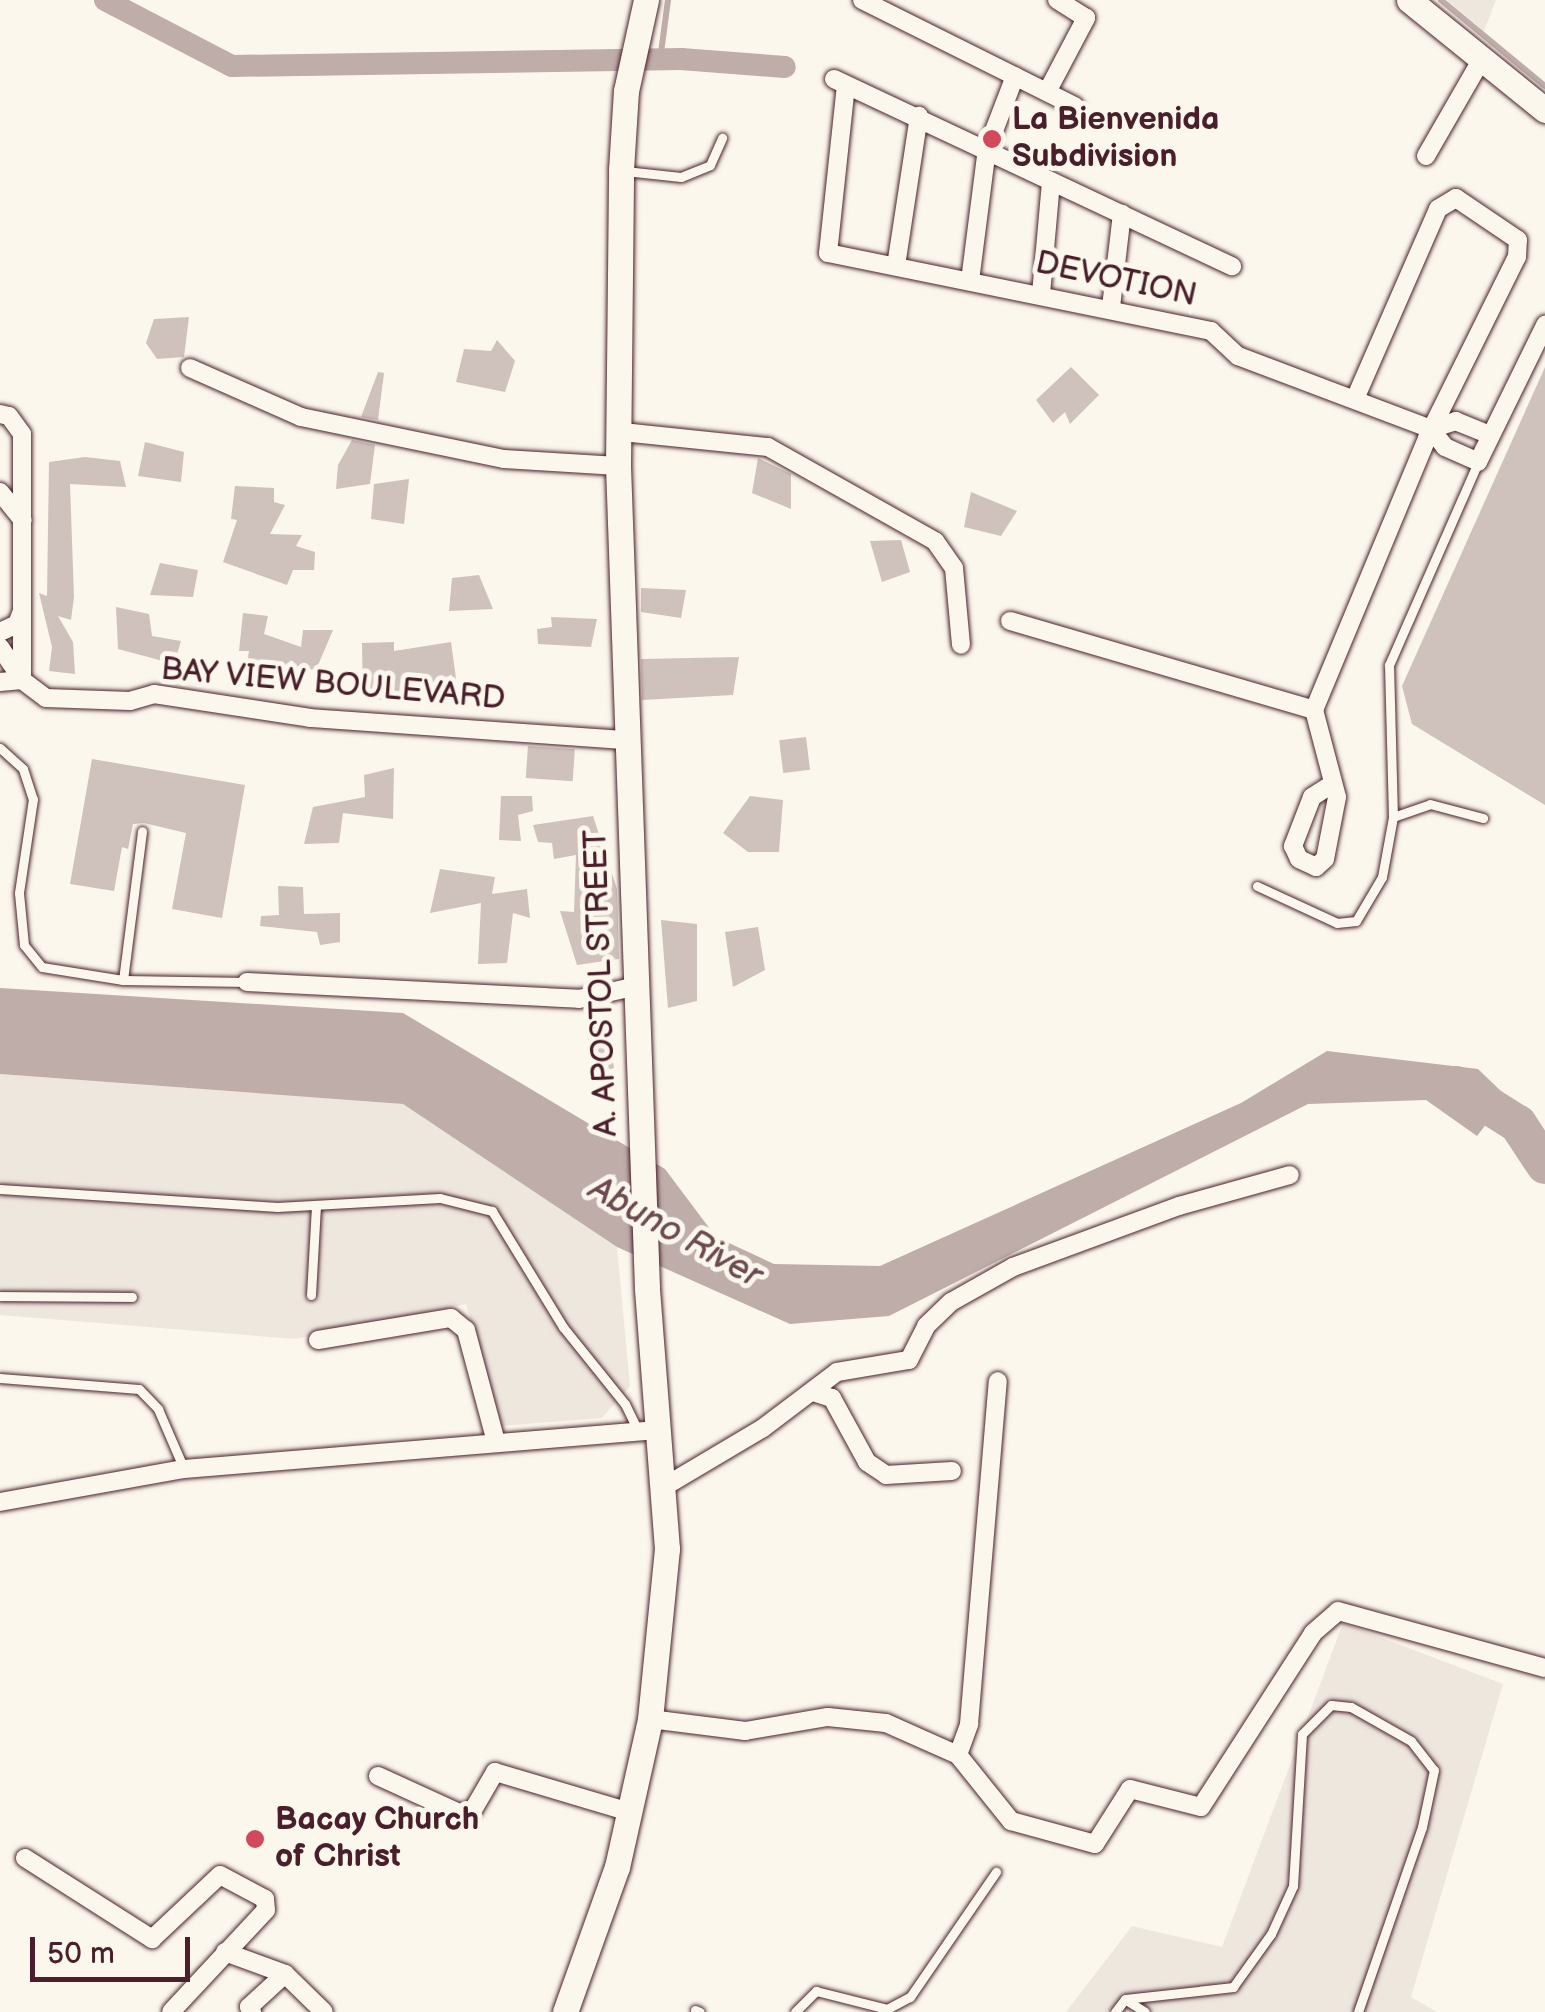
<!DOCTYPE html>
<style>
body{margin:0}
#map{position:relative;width:1545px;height:2012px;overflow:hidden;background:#fbf7ec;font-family:"Balsamiq Sans",sans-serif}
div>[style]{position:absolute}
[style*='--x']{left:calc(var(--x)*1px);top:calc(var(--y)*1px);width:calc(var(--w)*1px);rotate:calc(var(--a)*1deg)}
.built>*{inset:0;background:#eee7de}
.water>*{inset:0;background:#bfadaa}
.stream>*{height:6px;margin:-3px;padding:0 3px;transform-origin:3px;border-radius:3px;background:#bfadaa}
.canal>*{height:22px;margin:-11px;padding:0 11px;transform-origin:11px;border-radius:11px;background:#bfadaa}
.river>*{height:38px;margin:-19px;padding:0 19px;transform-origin:19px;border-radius:19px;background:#bfadaa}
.building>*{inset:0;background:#cfc2bc;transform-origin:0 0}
.roads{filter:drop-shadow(0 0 2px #4a1f2b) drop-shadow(0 0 2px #4a1f2b)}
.lane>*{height:9px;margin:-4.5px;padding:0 4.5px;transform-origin:4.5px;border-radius:4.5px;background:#fbf7ec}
.street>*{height:18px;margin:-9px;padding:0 9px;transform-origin:9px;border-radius:9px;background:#fbf7ec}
.secondary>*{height:25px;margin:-12.5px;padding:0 12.5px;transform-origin:12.5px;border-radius:12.5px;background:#fbf7ec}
.dots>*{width:28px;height:28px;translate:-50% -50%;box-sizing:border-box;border:5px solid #fbf7ec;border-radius:50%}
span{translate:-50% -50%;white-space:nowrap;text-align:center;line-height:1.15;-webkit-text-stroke:10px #fbf7ec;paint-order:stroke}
.poi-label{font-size:32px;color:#4a1f2b;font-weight:700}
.left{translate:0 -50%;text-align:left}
.street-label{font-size:32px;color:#4a1f2b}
.water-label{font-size:35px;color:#6d4a51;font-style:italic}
.scale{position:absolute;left:30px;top:1937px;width:160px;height:45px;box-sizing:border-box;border:5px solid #4a1f2b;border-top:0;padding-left:12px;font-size:30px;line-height:35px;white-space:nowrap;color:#4a1f2b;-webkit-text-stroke:8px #fbf7ec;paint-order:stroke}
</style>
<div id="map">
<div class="built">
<div style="clip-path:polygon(1447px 0,1496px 0,1484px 31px)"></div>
<div style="clip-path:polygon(0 1074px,403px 1104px,617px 1247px,630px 1386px,602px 1418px,500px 1426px,466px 1304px,295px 1339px,0 1315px)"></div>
<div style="clip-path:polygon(1343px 1623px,1503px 1684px,1411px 1997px,1437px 2012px,1066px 2012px,1132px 1926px,1222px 1947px)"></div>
</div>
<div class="water">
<div style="clip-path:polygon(0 988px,403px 1013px,665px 1169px,716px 1237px,774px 1264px,880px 1266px,1241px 1103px,1327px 1051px,1478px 1069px,1507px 1097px,1477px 1136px,1426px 1100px,1308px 1104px,889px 1316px,790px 1324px,617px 1247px,403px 1104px,0 1074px)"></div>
</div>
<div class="stream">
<div style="--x:1441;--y:0;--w:135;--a:39.6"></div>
<div style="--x:660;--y:60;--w:61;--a:-82.4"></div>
</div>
<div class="canal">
<div style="--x:105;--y:0;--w:143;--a:27.5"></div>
<div style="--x:232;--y:66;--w:449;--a:-0.9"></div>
<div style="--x:681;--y:59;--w:104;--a:4.4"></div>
</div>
<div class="river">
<div style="--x:1456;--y:1085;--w:73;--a:32.2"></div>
<div style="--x:1518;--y:1124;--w:49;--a:56.6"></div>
</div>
<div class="building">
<div style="clip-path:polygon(189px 317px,184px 357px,157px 359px,146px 343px,154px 319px)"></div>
<div style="clip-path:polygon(497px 340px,515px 361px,505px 392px,456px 382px,464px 349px,491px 351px)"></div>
<div style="clip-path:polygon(1071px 367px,1099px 395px,1070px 424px,1065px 412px,1053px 423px,1036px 400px)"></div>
<div style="clip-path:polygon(1545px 367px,1545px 805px,1412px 724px,1402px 686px)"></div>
<div style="clip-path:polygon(378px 372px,384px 373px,378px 420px,361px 417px)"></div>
<div style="clip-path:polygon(352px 440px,375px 445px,370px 484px,336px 489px,338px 465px)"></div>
<div style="clip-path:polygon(145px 442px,184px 452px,181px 482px,138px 476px)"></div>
<div style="clip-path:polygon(85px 457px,120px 461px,126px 487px,70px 484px,74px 597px,71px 620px,58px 616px,73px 642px,75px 674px,49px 671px,52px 647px,39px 593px,47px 596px,49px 462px)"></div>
<div style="clip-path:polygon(758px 458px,791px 474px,791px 509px,752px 493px)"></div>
<div style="clip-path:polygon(409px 479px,404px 524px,371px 519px,374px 484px)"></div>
<div style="clip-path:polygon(235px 486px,274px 488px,274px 502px,285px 505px,270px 534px,302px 535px,296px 546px,315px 552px,314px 570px,293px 570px,287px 585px,223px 562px,237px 520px,231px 519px)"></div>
<div style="clip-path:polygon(971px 492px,1017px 511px,1001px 536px,964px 527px)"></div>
<div style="clip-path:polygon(901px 540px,910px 572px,882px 582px,870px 541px)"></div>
<div style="clip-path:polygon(160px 563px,198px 570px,193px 597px,150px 595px)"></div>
<div style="clip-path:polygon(479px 575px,493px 609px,449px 611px,452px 578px)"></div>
<div style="clip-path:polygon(641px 588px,686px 590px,681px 618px,641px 612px)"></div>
<div style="clip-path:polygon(116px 607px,149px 614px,152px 636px,181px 641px,174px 664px,118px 649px)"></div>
<div style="clip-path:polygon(243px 613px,268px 616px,264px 634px,301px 647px,303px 630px,333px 630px,316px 670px,280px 666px,276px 688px,245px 680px,249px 651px,239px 651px)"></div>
<div style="clip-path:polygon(551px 617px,597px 619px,591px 647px,538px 644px,537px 629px,552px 627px)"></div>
<div style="clip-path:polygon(394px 642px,394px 651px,451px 642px,458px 693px,417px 701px,363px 699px,362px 643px)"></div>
<div style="clip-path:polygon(739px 657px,733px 695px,642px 700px,641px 659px)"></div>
<div style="left:806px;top:737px;width:33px;height:27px;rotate:83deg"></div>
<div style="left:528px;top:746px;width:47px;height:32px;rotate:4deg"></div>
<div style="clip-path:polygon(92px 759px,245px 785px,222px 918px,172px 909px,186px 833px,144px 823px,133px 824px,128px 849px,122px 847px,114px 891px,70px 884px)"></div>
<div style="clip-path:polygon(394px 768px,393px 819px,343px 813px,339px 843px,304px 844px,313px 807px,365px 797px,364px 775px)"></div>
<div style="clip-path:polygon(501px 796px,532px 796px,533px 811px,518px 815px,521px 841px,499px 840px)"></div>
<div style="clip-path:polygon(750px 796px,783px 800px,779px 852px,748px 852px,723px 833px)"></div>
<div style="clip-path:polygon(593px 816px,617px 889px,619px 959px,577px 965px,560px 911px,574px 912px,576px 855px,554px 859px,552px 843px,538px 842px,533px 825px)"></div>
<div style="clip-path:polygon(440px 869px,495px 877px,492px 894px,527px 889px,530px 918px,513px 913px,507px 963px,478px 964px,481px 903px,430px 913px)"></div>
<div style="clip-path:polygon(278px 886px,303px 887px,304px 914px,340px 913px,340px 942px,320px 945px,317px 932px,260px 926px,261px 916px,279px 915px)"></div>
<div style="clip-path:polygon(661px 920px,697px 924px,697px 1001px,668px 1008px)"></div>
<div style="clip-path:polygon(758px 927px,765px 970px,733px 987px,725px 932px)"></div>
<div style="clip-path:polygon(608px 1031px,614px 1068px,596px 1073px,587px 1034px)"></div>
</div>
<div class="roads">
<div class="lane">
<div style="--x:625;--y:171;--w:56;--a:6.1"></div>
<div style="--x:681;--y:177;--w:31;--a:-22"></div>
<div style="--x:710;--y:165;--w:30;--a:-66"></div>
<div style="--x:0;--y:748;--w:31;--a:42"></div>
<div style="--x:23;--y:769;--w:32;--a:72"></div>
<div style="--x:33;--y:799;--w:95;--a:98.5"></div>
<div style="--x:19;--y:893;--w:52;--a:84.5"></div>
<div style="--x:24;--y:945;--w:28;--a:51"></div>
<div style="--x:42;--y:967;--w:82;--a:9.1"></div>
<div style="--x:123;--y:980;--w:124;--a:0.9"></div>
<div style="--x:1393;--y:817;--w:39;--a:-19"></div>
<div style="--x:1430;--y:804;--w:55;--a:14.8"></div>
<div style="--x:1257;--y:886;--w:88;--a:24.8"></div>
<div style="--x:1337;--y:923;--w:19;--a:-6"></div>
<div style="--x:1356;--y:921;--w:51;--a:-59.4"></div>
<div style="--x:1382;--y:877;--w:61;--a:-79.6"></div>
<div style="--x:1393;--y:817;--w:152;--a:-91.5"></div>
<div style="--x:1389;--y:665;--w:222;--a:-66.3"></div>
<div style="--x:123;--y:980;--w:150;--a:-82.7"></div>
<div style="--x:0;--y:1189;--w:278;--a:3.7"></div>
<div style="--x:277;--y:1207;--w:163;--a:-3.2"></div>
<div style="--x:440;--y:1198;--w:54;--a:14"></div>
<div style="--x:492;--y:1211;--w:136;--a:58.5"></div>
<div style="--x:563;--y:1327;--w:99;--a:51.2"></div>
<div style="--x:625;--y:1404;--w:30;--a:64"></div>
<div style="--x:311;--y:1295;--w:90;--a:-86.8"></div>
<div style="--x:0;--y:1296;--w:132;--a:0.4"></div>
<div style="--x:0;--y:1378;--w:139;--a:4.5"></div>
<div style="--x:139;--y:1389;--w:28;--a:46"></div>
<div style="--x:158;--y:1409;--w:65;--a:66.6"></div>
<div style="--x:1126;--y:2000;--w:22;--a:32"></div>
<div style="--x:695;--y:2010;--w:5;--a:22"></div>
<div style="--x:795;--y:2012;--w:30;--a:-45"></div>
<div style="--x:816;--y:1991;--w:73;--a:14.2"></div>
<div style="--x:887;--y:2009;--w:26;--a:-28"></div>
<div style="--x:910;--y:1997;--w:152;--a:-55.5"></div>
<div style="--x:1115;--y:2012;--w:16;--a:-52"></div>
<div style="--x:1125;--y:1999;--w:109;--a:-6.3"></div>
<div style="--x:1233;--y:1987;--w:65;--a:-54.4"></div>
<div style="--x:1271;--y:1934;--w:53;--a:-65.4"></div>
<div style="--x:1293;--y:1886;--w:152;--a:-86.6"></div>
<div style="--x:1302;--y:1734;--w:41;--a:-45"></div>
<div style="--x:1331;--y:1705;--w:20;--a:6"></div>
<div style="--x:1351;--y:1707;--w:69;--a:29.5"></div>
<div style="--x:1411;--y:1741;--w:37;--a:52"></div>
<div style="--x:1434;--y:1770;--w:58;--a:101.9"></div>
<div style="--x:1422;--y:1827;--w:196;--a:109.1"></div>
</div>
<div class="street">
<div style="--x:862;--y:0;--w:238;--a:26.5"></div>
<div style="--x:834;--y:79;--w:440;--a:25.2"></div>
<div style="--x:846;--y:85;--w:169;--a:96.1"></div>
<div style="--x:828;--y:253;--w:391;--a:11.5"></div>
<div style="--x:1211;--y:331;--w:37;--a:43"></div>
<div style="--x:1238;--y:356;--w:206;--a:20.7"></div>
<div style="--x:1047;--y:92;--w:84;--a:-62.2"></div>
<div style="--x:1086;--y:18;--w:34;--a:-148"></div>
<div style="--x:1426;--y:156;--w:114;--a:-60.1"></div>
<div style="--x:896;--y:266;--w:152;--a:-81.3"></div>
<div style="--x:970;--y:281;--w:133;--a:-82.7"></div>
<div style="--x:987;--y:149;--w:78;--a:-69"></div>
<div style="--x:1041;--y:294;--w:112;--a:-84.9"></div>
<div style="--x:1111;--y:307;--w:94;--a:-83.3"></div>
<div style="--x:190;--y:368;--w:121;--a:23.8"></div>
<div style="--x:301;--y:417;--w:207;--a:11.7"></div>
<div style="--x:504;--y:459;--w:114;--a:3.5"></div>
<div style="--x:0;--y:414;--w:9;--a:13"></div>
<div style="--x:9;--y:416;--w:22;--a:54"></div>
<div style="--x:22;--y:434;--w:245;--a:90"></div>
<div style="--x:622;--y:432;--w:147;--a:5.9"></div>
<div style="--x:768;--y:447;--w:192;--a:29.4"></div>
<div style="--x:935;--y:541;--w:33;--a:55"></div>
<div style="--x:954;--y:568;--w:77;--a:84.8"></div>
<div style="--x:1490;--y:435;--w:37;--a:-158"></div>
<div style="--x:1456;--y:421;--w:26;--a:162"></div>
<div style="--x:1431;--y:429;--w:23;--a:52"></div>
<div style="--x:1445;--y:447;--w:36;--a:24"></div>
<div style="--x:1478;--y:462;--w:153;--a:-63.9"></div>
<div style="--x:0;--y:492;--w:36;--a:51"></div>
<div style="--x:1010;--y:621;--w:317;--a:16.3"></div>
<div style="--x:0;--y:632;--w:19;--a:-25"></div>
<div style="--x:17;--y:624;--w:14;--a:-69"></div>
<div style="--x:0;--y:647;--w:40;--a:56"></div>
<div style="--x:22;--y:680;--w:30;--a:37"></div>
<div style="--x:46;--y:698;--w:84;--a:2"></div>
<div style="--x:130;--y:701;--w:25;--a:-16"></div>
<div style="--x:154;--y:694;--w:158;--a:8.7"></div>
<div style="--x:310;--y:718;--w:316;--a:4"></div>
<div style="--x:0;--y:682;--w:22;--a:-5"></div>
<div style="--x:1329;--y:786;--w:20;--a:147"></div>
<div style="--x:1312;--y:797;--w:53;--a:111.2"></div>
<div style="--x:1293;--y:846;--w:14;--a:65"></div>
<div style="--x:1299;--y:859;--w:19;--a:25"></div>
<div style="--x:1316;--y:867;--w:12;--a:-42"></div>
<div style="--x:1325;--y:859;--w:63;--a:-79"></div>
<div style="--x:1337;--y:797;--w:90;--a:-104.8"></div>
<div style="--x:1314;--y:710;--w:295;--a:-67.4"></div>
<div style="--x:1427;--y:438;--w:202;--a:-63.6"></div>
<div style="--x:1517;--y:257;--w:17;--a:-87"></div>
<div style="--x:1518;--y:240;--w:75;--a:-145.9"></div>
<div style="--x:1456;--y:198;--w:21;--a:149"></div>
<div style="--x:1438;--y:209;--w:207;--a:113.6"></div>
<div style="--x:247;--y:982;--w:332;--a:2.9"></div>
<div style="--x:579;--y:999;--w:59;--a:-12.6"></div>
<div style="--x:318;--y:1340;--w:135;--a:-9.4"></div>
<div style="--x:451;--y:1318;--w:19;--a:39"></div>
<div style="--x:466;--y:1330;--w:112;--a:75"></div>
<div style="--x:813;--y:1392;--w:20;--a:18"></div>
<div style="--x:832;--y:1398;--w:73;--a:61.3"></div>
<div style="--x:867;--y:1462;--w:23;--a:34"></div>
<div style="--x:886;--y:1475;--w:66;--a:-3.5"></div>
<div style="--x:662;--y:1488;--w:117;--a:-30.7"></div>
<div style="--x:763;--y:1428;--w:93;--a:-37.1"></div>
<div style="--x:837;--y:1372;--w:73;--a:-9.5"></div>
<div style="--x:909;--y:1360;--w:38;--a:-63"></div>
<div style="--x:926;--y:1326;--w:35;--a:-44"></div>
<div style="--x:951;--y:1302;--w:71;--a:-29.4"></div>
<div style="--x:1013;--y:1267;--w:177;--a:-20.2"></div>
<div style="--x:1179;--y:1206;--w:115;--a:-15.6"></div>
<div style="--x:0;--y:1502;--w:187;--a:-10.2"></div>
<div style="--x:184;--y:1469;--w:475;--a:-4.7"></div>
<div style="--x:650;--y:1719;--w:96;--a:7.2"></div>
<div style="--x:745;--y:1731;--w:84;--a:-9.6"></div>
<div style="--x:828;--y:1717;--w:58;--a:5.9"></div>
<div style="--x:886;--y:1723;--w:79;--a:24"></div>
<div style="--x:958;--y:1755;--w:85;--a:51.2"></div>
<div style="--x:1011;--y:1821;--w:87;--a:15.3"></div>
<div style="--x:1095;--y:1844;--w:65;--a:-57.5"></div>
<div style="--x:1130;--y:1789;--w:73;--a:14.2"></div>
<div style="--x:1201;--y:1807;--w:207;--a:-57.2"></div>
<div style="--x:1313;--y:1633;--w:33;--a:-41"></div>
<div style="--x:1338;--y:1611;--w:215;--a:15.4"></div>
<div style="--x:958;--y:1755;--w:33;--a:-70"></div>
<div style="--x:969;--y:1724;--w:344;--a:-85.2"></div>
<div style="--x:378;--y:1776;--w:89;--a:24.6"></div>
<div style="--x:459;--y:1813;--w:14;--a:-12"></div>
<div style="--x:473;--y:1810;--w:44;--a:-59.9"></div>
<div style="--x:495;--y:1772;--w:140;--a:16.6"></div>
<div style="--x:25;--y:1858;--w:151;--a:32.5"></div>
<div style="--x:152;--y:1939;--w:93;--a:-43.3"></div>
<div style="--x:220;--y:1875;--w:51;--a:28.1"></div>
<div style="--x:265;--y:1899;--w:11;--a:85"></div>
<div style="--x:266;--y:1910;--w:139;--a:133"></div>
<div style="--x:225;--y:1952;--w:64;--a:20.1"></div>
<div style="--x:285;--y:1974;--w:54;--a:44.3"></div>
<div style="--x:252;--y:2012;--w:6;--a:-121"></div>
<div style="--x:249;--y:2007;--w:49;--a:-42.5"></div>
</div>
<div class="secondary">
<div style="--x:1409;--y:0;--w:175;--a:39"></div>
<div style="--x:565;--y:2012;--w:154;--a:-70.3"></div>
<div style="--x:617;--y:1867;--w:152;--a:-77.4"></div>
<div style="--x:650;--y:1719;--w:171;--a:-84.3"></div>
<div style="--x:667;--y:1549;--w:262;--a:-94.4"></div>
<div style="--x:647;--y:1288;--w:823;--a:-92.02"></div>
<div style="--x:618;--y:466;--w:296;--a:-89.4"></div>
<div style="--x:621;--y:170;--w:79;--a:-86.4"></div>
<div style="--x:626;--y:91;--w:93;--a:-77.6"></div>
</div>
</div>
<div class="dots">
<div style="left:992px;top:139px;background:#d1495b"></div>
<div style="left:255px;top:1839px;background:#d1495b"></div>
</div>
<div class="poi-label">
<span class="left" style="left:1012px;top:139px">La Bienvenida<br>Subdivision</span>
<span class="left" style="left:275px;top:1839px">Bacay Church<br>of Christ</span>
</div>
<div class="street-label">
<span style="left:1116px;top:280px;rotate:12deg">DEVOTION</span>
<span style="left:333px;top:685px;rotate:5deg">BAY VIEW BOULEVARD</span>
<span style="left:602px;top:983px;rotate:-92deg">A. APOSTOL STREET</span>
</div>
<div class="water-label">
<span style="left:675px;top:1233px;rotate:29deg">Abuno River</span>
</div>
<div class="scale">50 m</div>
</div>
